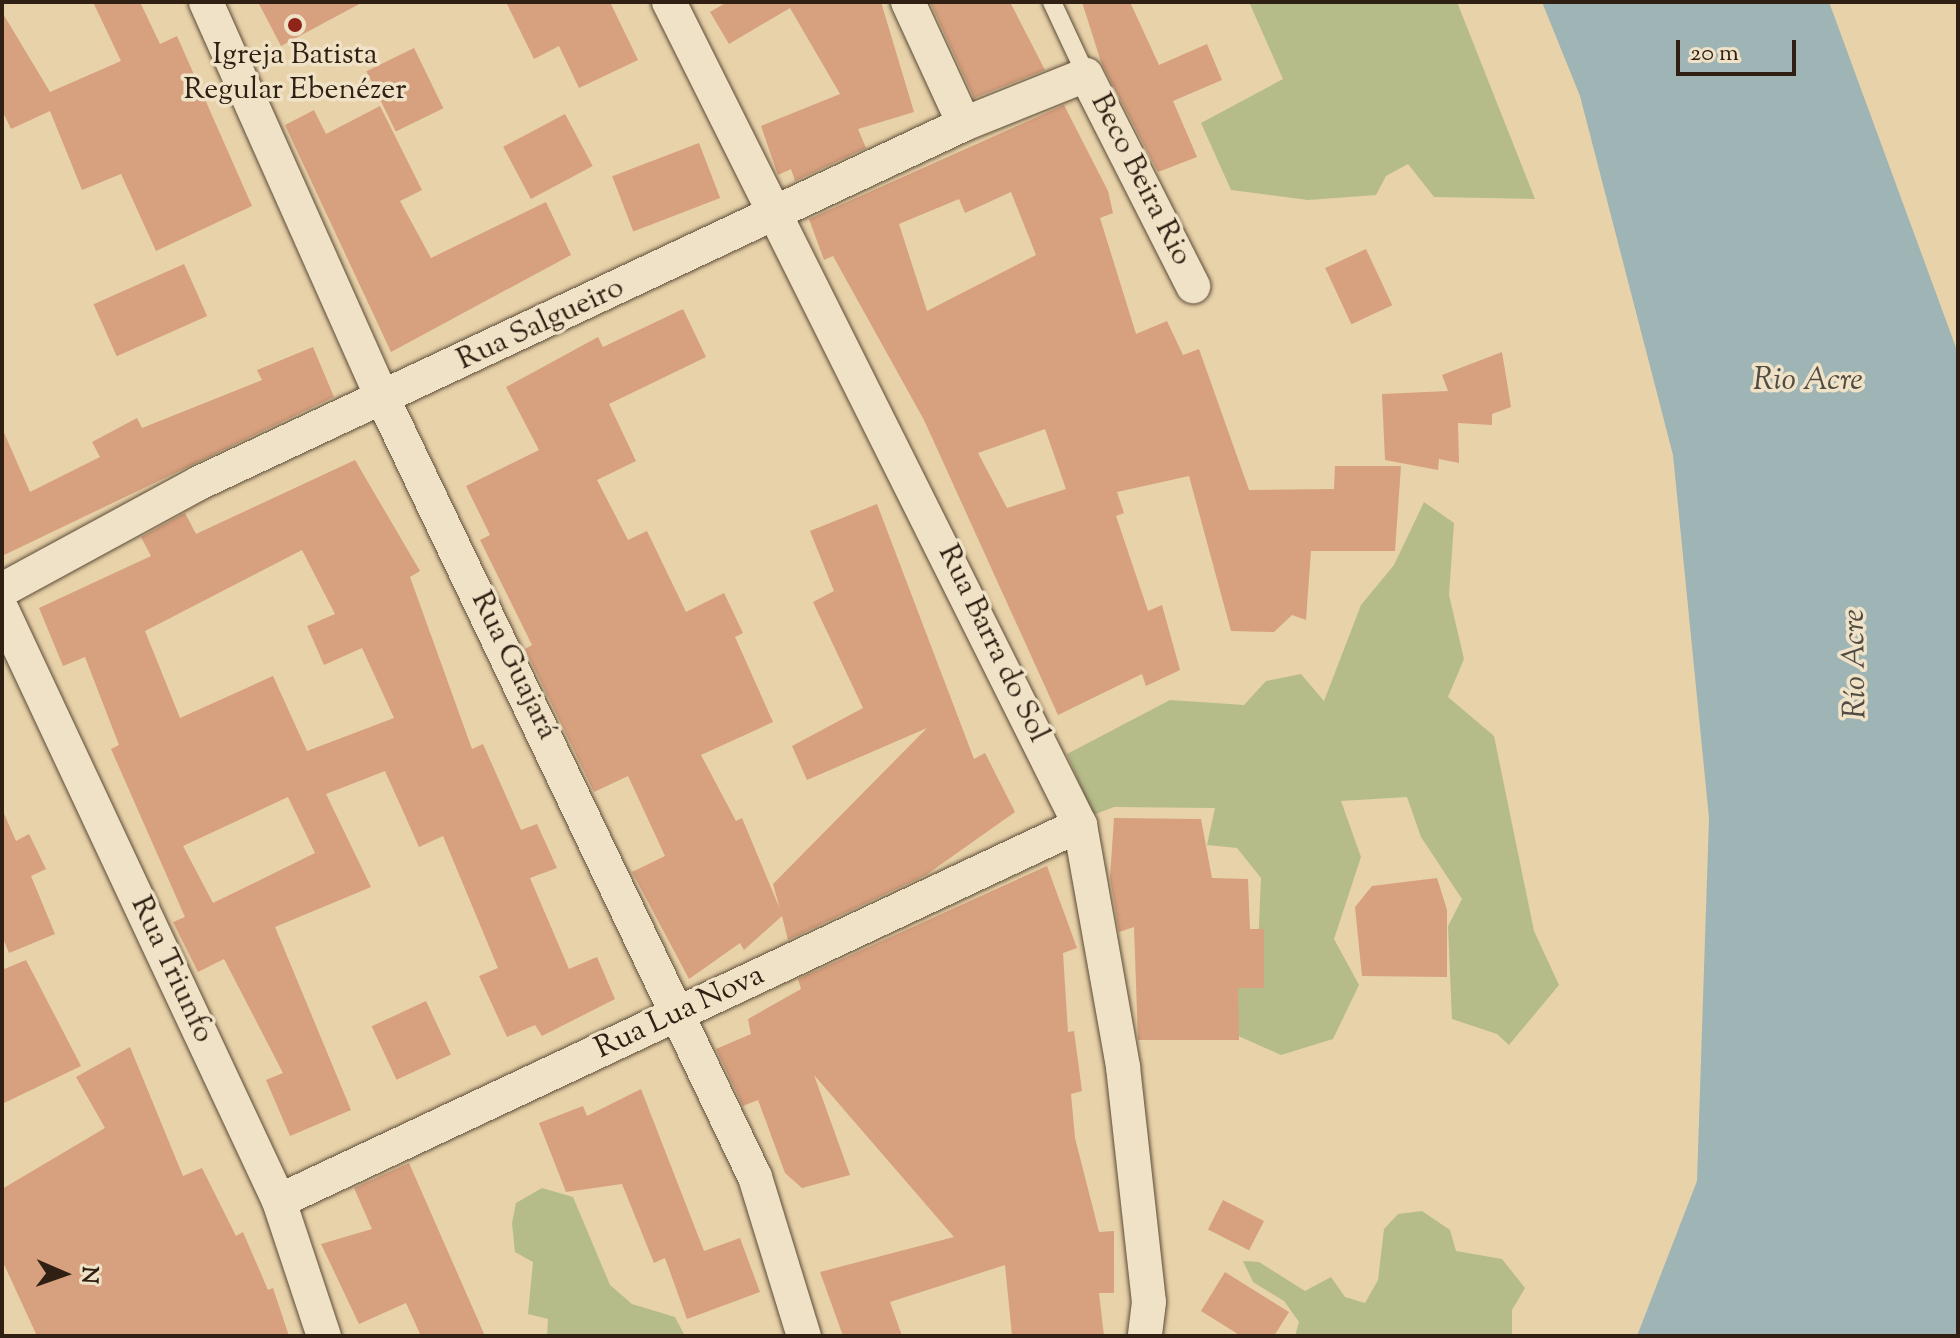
<!DOCTYPE html>
<meta charset="utf-8">
<style>
body{margin:0}
#map{position:relative;width:1960px;height:1338px;overflow:hidden;background:#e8d2a9;font-family:"Sorts Mill Goudy",serif}
div>[style]{position:absolute}
[style*='--x']{left:calc(var(--x)*1px);top:calc(var(--y)*1px);width:calc(var(--w)*1px);rotate:calc(var(--a)*1deg)}
.green>*{inset:0;background:#b5bc89}
.water>*{inset:0;background:#9eb4b5}
.building>*{inset:0;background:#d7a07e;transform-origin:0 0}
.roads{filter:drop-shadow(0 0 2px #5d4c38) drop-shadow(0 0 2px #5d4c38)}
.service>*{height:18px;margin:-9px;padding:0 9px;transform-origin:9px;border-radius:9px;background:#f0e2c7}
.minor>*{height:34px;margin:-17px;padding:0 17px;transform-origin:17px;border-radius:17px;background:#f0e2c7}
.dots>*{width:22px;height:22px;translate:-50% -50%;box-sizing:border-box;border:4px solid #f0e2c7;border-radius:50%}
span{translate:-50% -50%;white-space:nowrap;text-align:center;line-height:1.15;-webkit-text-stroke:7px #f0e2c7;paint-order:stroke}
.poi-label{font-size:30px;color:#2f2013}
.street-label{font-size:30px;color:#2f2013}
.water-label{font-size:32px;color:#504c44;font-style:italic}
.frame{position:absolute;inset:0;border:4px solid #2f2013;pointer-events:none}
.north{position:absolute;left:24px;top:1234px;width:80px;height:80px;-webkit-text-stroke:6px #f0e2c7;paint-order:stroke;rotate:92deg;font-size:22px;font-weight:700;line-height:32px;text-align:center;color:#2f2013}
.north::after{content:'';display:block;margin:auto;width:28px;height:36px;background:#2f2013;clip-path:polygon(50% 0,100% 100%,50% 72%,0 100%)}
.scale{position:absolute;left:1676px;top:40px;width:120px;height:36px;box-sizing:border-box;border:4px solid #2f2013;border-top:0;padding-left:10px;font-size:24px;line-height:28px;white-space:nowrap;color:#2f2013;-webkit-text-stroke:6px #f0e2c7;paint-order:stroke}
</style>
<div id="map">
<div class="green">
<div style="clip-path:polygon(1249px 2px,1457px 2px,1535px 199px,1434px 197px,1408px 164px,1386px 176px,1376px 195px,1308px 200px,1231px 190px,1201px 123px,1283px 79px)"></div>
<div style="clip-path:polygon(1424px 502px,1454px 523px,1449px 595px,1464px 659px,1448px 697px,1494px 736px,1534px 931px,1559px 985px,1509px 1045px,1497px 1034px,1452px 1019px,1448px 926px,1462px 899px,1421px 837px,1407px 797px,1341px 801px,1361px 857px,1334px 939px,1359px 985px,1333px 1039px,1281px 1055px,1227px 1031px,1222px 987px,1258px 947px,1261px 878px,1237px 848px,1207px 845px,1215px 808px,1114px 807px,1093px 815px,1067px 754px,1170px 700px,1244px 705px,1266px 681px,1301px 674px,1324px 701px,1361px 605px,1394px 565px)"></div>
<div style="clip-path:polygon(542px 1188px,573px 1197px,610px 1285px,632px 1304px,675px 1317px,685px 1336px,547px 1336px,548px 1319px,528px 1314px,533px 1262px,515px 1252px,512px 1223px,516px 1203px)"></div>
<div style="clip-path:polygon(1422px 1211px,1450px 1230px,1456px 1251px,1502px 1259px,1525px 1288px,1512px 1310px,1512px 1336px,1295px 1336px,1299px 1322px,1284px 1301px,1253px 1282px,1243px 1261px,1259px 1262px,1305px 1291px,1331px 1277px,1345px 1297px,1365px 1303px,1378px 1280px,1384px 1229px,1398px 1214px)"></div>
</div>
<div class="water">
<div style="clip-path:polygon(1542px 2px,1829px 2px,1958px 353px,1958px 1336px,1637px 1336px,1697px 1181px,1709px 818px,1673px 455px,1580px 96px)"></div>
</div>
<div class="building">
<div style="clip-path:polygon(93px 2px,140px 2px,160px 44px,177px 36px,252px 206px,156px 251px,121px 174px,82px 190px,50px 111px,11px 129px,2px 110px,2px 12px,50px 92px,121px 61px)"></div>
<div style="clip-path:polygon(258px 2px,363px 2px,281px 46px)"></div>
<div style="clip-path:polygon(506px 2px,610px 2px,638px 60px,579px 88px,559px 46px,534px 59px)"></div>
<div style="clip-path:polygon(727px 2px,881px 2px,914px 112px,858px 129px,866px 148px,795px 181px,791px 169px,778px 175px,761px 126px,840px 94px,790px 8px,729px 44px,710px 12px)"></div>
<div style="clip-path:polygon(930px 2px,1010px 2px,1045px 70px,974px 98px)"></div>
<div style="clip-path:polygon(1082px 2px,1130px 2px,1159px 65px,1207px 44px,1222px 80px,1173px 101px,1197px 157px,1158px 172px,1101px 62px)"></div>
<div style="left:414px;top:48px;width:67px;height:53px;rotate:64deg"></div>
<div style="clip-path:polygon(evenodd,1064px 105px,1108px 191px,1113px 213px,1100px 218px,1136px 334px,1167px 321px,1183px 355px,1199px 349px,1249px 490px,1334px 489px,1335px 466px,1401px 466px,1395px 551px,1311px 551px,1306px 620px,1292px 615px,1274px 632px,1231px 631px,1189px 476px,1117px 492px,1124px 513px,1116px 516px,1148px 611px,1162px 605px,1180px 670px,1146px 686px,1142px 674px,1058px 715px,924px 420px,833px 256px,824px 260px,809px 219px,1064px 105px,1011px 192px,1036px 255px,927px 311px,899px 224px,959px 199px,965px 213px,1011px 192px,1064px 105px,1045px 429px,1066px 489px,1007px 508px,978px 453px,1045px 429px)"></div>
<div style="clip-path:polygon(380px 106px,422px 190px,400px 201px,431px 258px,546px 202px,571px 255px,391px 352px,285px 125px,314px 110px,326px 134px)"></div>
<div style="left:565px;top:114px;width:59px;height:70px;rotate:62deg"></div>
<div style="left:699px;top:143px;width:59px;height:93px;rotate:69deg"></div>
<div style="left:1366px;top:249px;width:62px;height:45px;rotate:65deg"></div>
<div style="left:184px;top:264px;width:57px;height:99px;rotate:66deg"></div>
<div style="clip-path:polygon(683px 309px,706px 357px,609px 404px,636px 461px,597px 480px,628px 540px,647px 531px,686px 612px,724px 593px,743px 633px,735px 637px,773px 722px,701px 755px,736px 821px,742px 818px,780px 909px,773px 884px,927px 728px,807px 780px,792px 746px,863px 708px,813px 602px,834px 591px,810px 531px,877px 504px,974px 759px,985px 753px,1015px 812px,926px 875px,788px 940px,782px 916px,744px 950px,740px 943px,689px 979px,632px 872px,665px 856px,628px 776px,594px 792px,525px 649px,532px 645px,480px 540px,490px 535px,466px 486px,539px 450px,506px 387px,598px 337px,603px 347px)"></div>
<div style="clip-path:polygon(313px 347px,334px 397px,2px 556px,2px 428px,30px 492px,100px 457px,92px 442px,137px 418px,142px 428px,262px 380px,257px 370px)"></div>
<div style="clip-path:polygon(1502px 352px,1511px 407px,1492px 414px,1492px 425px,1458px 423px,1459px 463px,1439px 459px,1438px 470px,1385px 460px,1382px 394px,1448px 391px,1442px 375px)"></div>
<div style="clip-path:polygon(evenodd,355px 460px,420px 571px,410px 577px,472px 749px,483px 744px,521px 830px,537px 824px,557px 868px,530px 878px,569px 969px,597px 957px,615px 999px,542px 1036px,535px 1025px,507px 1037px,479px 976px,498px 968px,443px 836px,419px 847px,385px 771px,326px 794px,371px 887px,275px 927px,351px 1110px,290px 1136px,266px 1080px,283px 1073px,224px 959px,198px 972px,173px 922px,185px 917px,111px 749px,119px 745px,85px 657px,63px 666px,39px 608px,151px 556px,141px 537px,185px 513px,196px 534px,355px 460px,302px 550px,335px 614px,307px 626px,324px 665px,362px 648px,394px 718px,307px 751px,273px 676px,180px 718px,145px 631px,302px 550px,355px 460px,288px 797px,315px 853px,213px 903px,183px 846px,288px 797px)"></div>
<div style="clip-path:polygon(2px 809px,16px 841px,29px 834px,46px 869px,31px 876px,55px 934px,9px 953px,2px 936px)"></div>
<div style="clip-path:polygon(1114px 818px,1201px 819px,1212px 878px,1248px 879px,1250px 929px,1264px 929px,1264px 988px,1238px 988px,1239px 1040px,1138px 1040px,1134px 927px,1119px 932px,1110px 878px)"></div>
<div style="clip-path:polygon(1047px 866px,1077px 948px,1063px 953px,1068px 1032px,1074px 1031px,1082px 1091px,1071px 1094px,1075px 1138px,1099px 1232px,1114px 1231px,1114px 1293px,1099px 1293px,1104px 1336px,1012px 1336px,1005px 1265px,890px 1302px,902px 1336px,843px 1336px,820px 1272px,954px 1237px,814px 1075px,850px 1175px,802px 1188px,785px 1173px,758px 1100px,743px 1106px,716px 1049px,751px 1034px,748px 1019px,801px 989px,798px 979px)"></div>
<div style="clip-path:polygon(1437px 878px,1447px 910px,1447px 977px,1362px 976px,1355px 907px,1372px 886px)"></div>
<div style="clip-path:polygon(26px 960px,81px 1066px,2px 1104px,2px 970px)"></div>
<div style="left:426px;top:1001px;width:59px;height:60px;rotate:65deg"></div>
<div style="clip-path:polygon(130px 1047px,183px 1176px,202px 1168px,236px 1236px,243px 1232px,268px 1290px,273px 1288px,289px 1336px,37px 1336px,2px 1260px,2px 1189px,105px 1128px,76px 1077px)"></div>
<div style="clip-path:polygon(641px 1089px,704px 1251px,740px 1238px,760px 1292px,687px 1319px,665px 1258px,654px 1263px,622px 1184px,566px 1192px,539px 1123px,583px 1106px,587px 1116px)"></div>
<div style="clip-path:polygon(409px 1163px,485px 1336px,421px 1336px,406px 1303px,359px 1324px,321px 1244px,372px 1229px,354px 1188px)"></div>
<div style="left:1223px;top:1200px;width:46px;height:33px;rotate:27deg"></div>
<div style="clip-path:polygon(1225px 1272px,1289px 1312px,1274px 1336px,1241px 1336px,1201px 1311px)"></div>
</div>
<div class="roads">
<div class="service">
<div style="--x:1052;--y:2;--w:81;--a:65"></div>
</div>
<div class="minor">
<div style="--x:206;--y:2;--w:435;--a:66"></div>
<div style="--x:383;--y:399;--w:862;--a:64.45"></div>
<div style="--x:755;--y:1177;--w:166;--a:72.9"></div>
<div style="--x:669;--y:2;--w:920;--a:63.46"></div>
<div style="--x:1080;--y:825;--w:246;--a:79.9"></div>
<div style="--x:1123;--y:1067;--w:236;--a:83.7"></div>
<div style="--x:1149;--y:1302;--w:34;--a:97"></div>
<div style="--x:908;--y:2;--w:134;--a:65.3"></div>
<div style="--x:2;--y:590;--w:224;--a:-28.5"></div>
<div style="--x:199;--y:483;--w:845;--a:-25.14"></div>
<div style="--x:964;--y:124;--w:131;--a:-21.9"></div>
<div style="--x:1086;--y:75;--w:237;--a:63.1"></div>
<div style="--x:2;--y:610;--w:653;--a:64.89"></div>
<div style="--x:279;--y:1201;--w:142;--a:71.6"></div>
<div style="--x:279;--y:1201;--w:885;--a:-25.15"></div>
</div>
</div>
<div class="dots">
<div style="left:295px;top:25px;background:#8f2418"></div>
</div>
<div class="poi-label">
<span style="left:295px;top:73px">Igreja Batista<br>Regular Ebenézer</span>
</div>
<div class="street-label">
<span style="left:1140px;top:180px;rotate:63deg">Beco Beira Rio</span>
<span style="left:541px;top:325px;rotate:-25deg">Rua Salgueiro</span>
<span style="left:992px;top:644px;rotate:64deg">Rua Barra do Sol</span>
<span style="left:513px;top:666px;rotate:64deg">Rua Guajará</span>
<span style="left:171px;top:970px;rotate:65deg">Rua Triunfo</span>
<span style="left:680px;top:1013px;rotate:-25deg">Rua Lua Nova</span>
</div>
<div class="water-label">
<span style="left:1808px;top:381px">Rio Acre</span>
<span style="left:1856px;top:664px;rotate:-91deg">Río Acre</span>
</div>
<div class="frame"></div>
<div class="north">N</div>
<div class="scale">20 m</div>
</div>
